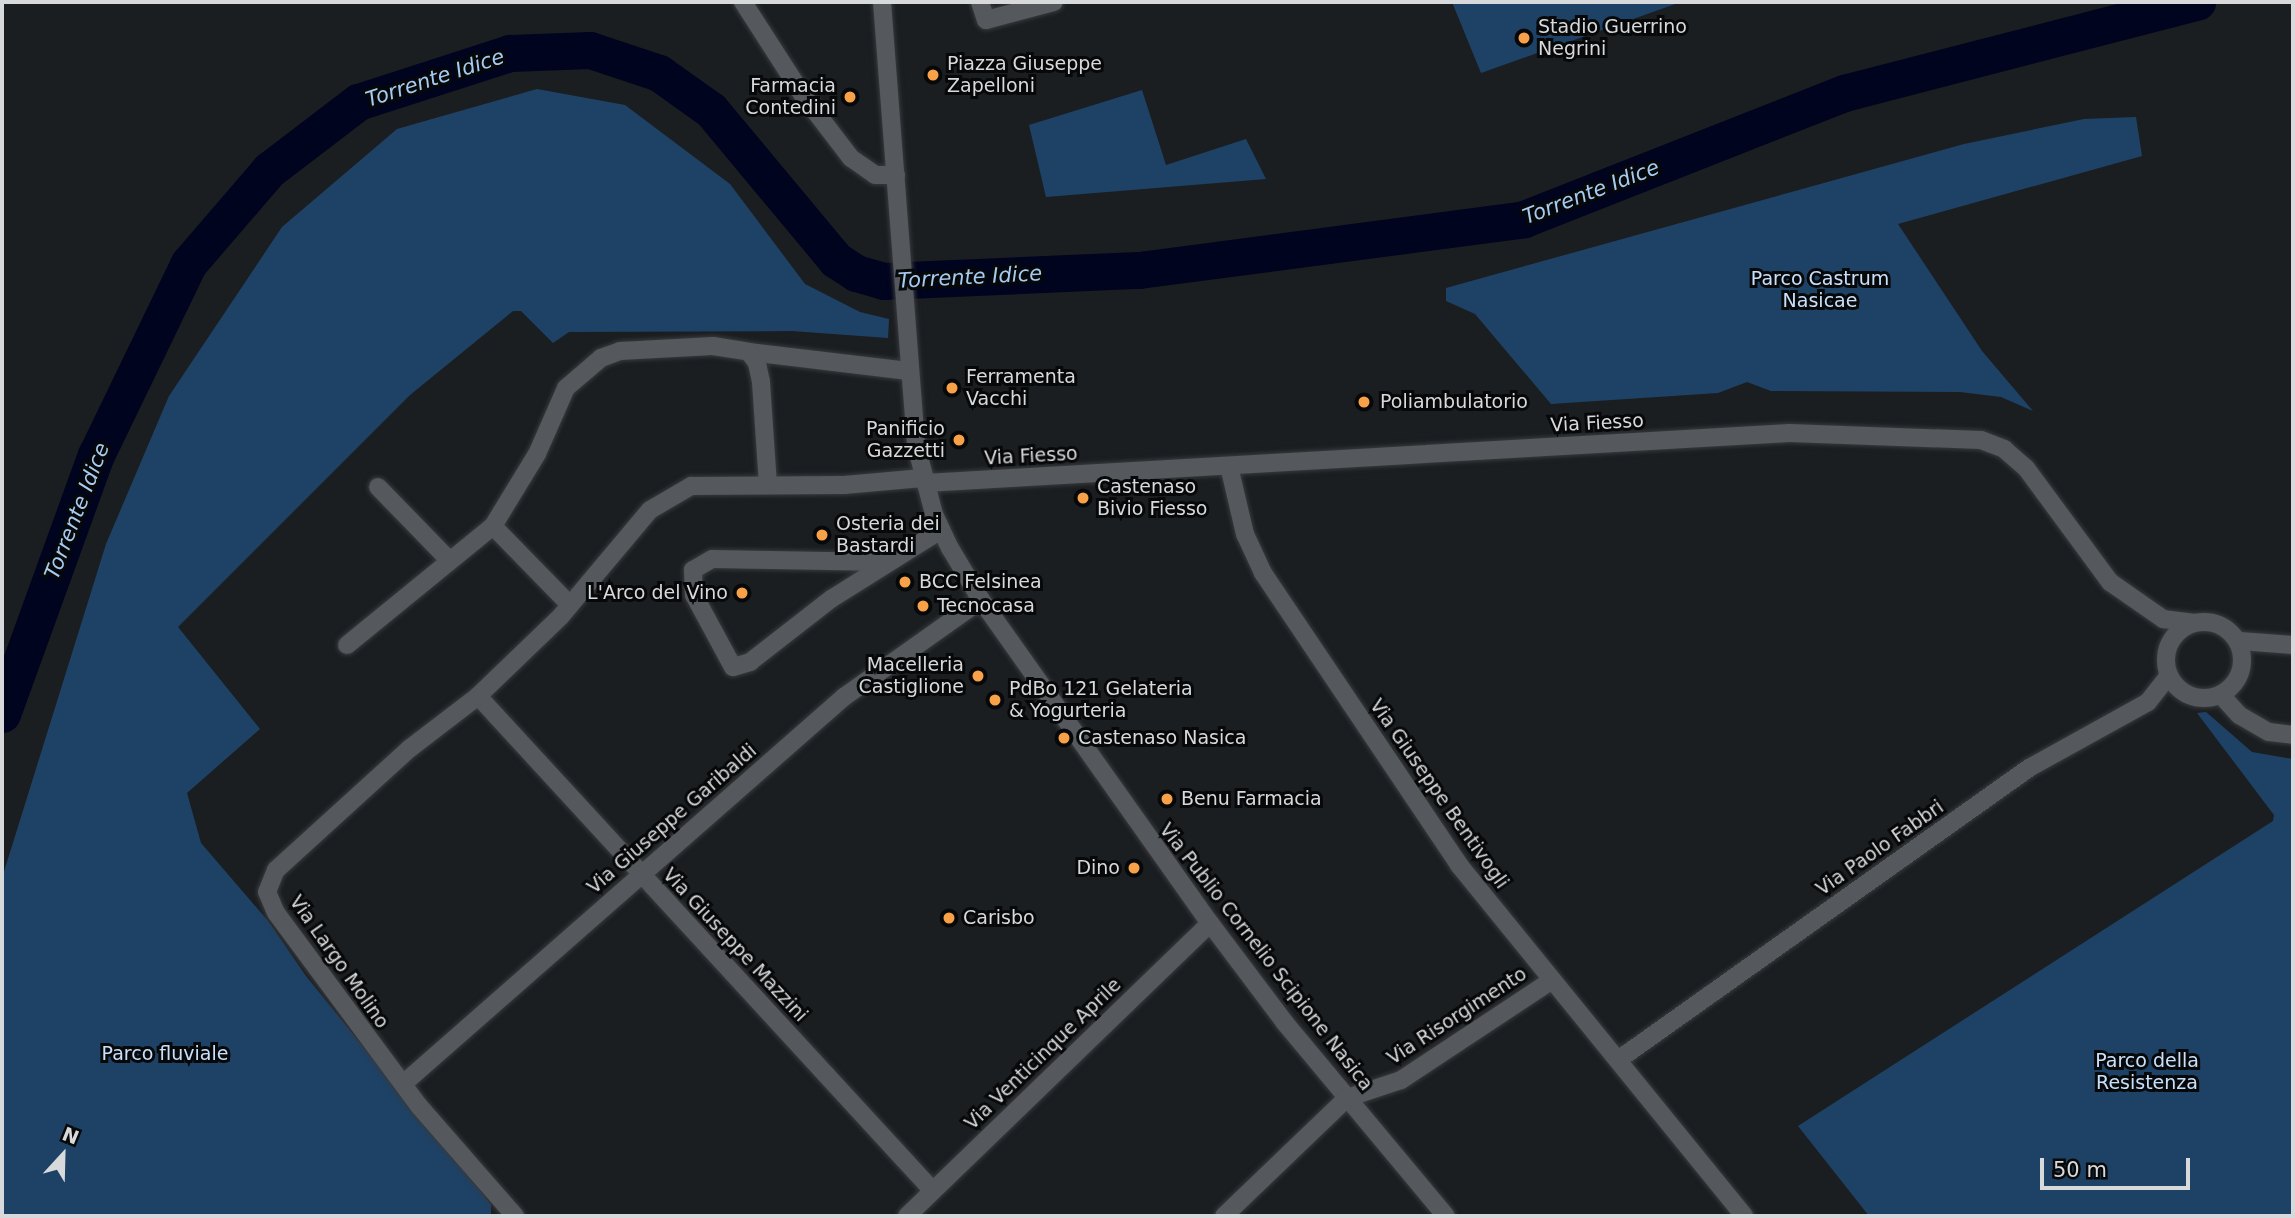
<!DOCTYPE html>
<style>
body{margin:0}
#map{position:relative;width:2295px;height:1218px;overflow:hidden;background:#1b1e21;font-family:"DejaVu Sans",sans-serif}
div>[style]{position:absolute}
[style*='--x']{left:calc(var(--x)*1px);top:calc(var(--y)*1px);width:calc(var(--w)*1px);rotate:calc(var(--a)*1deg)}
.green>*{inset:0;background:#1e4266}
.river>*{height:37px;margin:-18.5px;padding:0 18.5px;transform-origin:18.5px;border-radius:18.5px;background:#00041e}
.roads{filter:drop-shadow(0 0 2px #383a3c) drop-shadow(0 0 2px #383a3c)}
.minor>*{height:18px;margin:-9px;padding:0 9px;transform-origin:9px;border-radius:9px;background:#55585c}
.minor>.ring{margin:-9px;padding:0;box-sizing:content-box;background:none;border:18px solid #55585c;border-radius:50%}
.dots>*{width:19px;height:19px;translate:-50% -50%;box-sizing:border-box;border:4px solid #070809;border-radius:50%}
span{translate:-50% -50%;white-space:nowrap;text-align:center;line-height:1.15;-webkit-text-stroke:6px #070809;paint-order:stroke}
.poi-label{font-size:19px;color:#d8d9db}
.left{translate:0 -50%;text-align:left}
.right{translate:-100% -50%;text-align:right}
.park-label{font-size:19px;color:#c8e0fb}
.street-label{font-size:19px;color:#d8d9db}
.water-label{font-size:21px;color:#a6cbf2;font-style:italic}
.frame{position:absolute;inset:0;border:4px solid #d8d9db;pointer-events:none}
.north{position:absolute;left:28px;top:1120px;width:70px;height:70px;-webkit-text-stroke:5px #070809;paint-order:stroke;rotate:22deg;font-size:19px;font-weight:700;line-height:28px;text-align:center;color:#d8d9db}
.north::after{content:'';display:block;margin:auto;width:24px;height:32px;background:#d8d9db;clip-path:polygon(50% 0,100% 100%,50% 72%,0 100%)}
.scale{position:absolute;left:2040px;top:1158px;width:150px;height:32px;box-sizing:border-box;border:4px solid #d8d9db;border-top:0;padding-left:9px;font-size:21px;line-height:24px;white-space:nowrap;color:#d8d9db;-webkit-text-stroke:5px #070809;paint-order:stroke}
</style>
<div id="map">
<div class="green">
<div style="clip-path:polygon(1452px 2px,1681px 2px,1481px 73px)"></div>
<div style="clip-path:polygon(537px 89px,625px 105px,730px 184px,805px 284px,860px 312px,889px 319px,888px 338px,792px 331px,569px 332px,553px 343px,521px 311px,513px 311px,410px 395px,178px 627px,260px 729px,187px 793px,201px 843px,269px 922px,306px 976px,491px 1204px,491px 1216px,2px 1216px,2px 878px,106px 544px,169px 396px,282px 227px,397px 129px)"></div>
<div style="clip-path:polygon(1142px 90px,1166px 165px,1246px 139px,1266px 179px,1046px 197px,1029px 125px)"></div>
<div style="clip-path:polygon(2136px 117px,2142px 156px,1898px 224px,1982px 351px,2033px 411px,2001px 397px,1960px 392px,1771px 391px,1747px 382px,1718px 393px,1551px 404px,1475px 314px,1446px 301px,1446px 288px,1964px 144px,2084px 119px)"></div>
<div style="clip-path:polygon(2206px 712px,2252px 752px,2293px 759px,2293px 1216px,1869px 1216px,1798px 1126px,2273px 821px,2274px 815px,2197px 713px)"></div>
</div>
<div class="river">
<div style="--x:2;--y:714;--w:276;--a:-70.1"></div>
<div style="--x:96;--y:455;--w:213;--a:-64.2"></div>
<div style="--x:189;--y:263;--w:123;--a:-49.3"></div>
<div style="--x:269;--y:170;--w:112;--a:-37.4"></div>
<div style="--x:358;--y:102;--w:160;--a:-17.9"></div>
<div style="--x:510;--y:53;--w:80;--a:-2.1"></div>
<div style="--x:590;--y:50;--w:73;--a:18.4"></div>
<div style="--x:659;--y:73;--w:64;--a:35.4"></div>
<div style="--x:711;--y:110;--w:195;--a:50.2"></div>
<div style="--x:836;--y:260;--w:24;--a:33"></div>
<div style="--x:856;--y:273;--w:29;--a:16"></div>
<div style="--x:884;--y:281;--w:255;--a:-2.5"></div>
<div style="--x:1139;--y:270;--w:388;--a:-7.5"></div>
<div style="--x:1524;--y:219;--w:344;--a:-21.5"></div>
<div style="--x:1844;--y:93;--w:365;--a:-14.5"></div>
</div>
<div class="roads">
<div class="minor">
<div style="--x:743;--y:2;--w:109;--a:57.3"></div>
<div style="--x:802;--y:94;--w:81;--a:52.6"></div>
<div style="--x:851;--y:158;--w:29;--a:35"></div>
<div style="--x:875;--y:175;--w:21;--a:0"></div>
<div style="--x:882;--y:2;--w:444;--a:85.6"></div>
<div style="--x:916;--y:445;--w:71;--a:75.4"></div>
<div style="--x:934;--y:514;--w:38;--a:65"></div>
<div style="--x:950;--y:548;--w:61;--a:59.2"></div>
<div style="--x:981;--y:600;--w:396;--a:54.7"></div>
<div style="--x:1210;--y:923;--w:125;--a:53.1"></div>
<div style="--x:1285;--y:1023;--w:251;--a:50.2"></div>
<div style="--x:980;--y:2;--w:19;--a:72"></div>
<div style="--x:986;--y:20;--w:70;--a:-14.8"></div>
<div style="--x:749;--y:352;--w:160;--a:6.8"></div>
<div style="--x:1229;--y:466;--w:70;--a:76.8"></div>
<div style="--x:1245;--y:534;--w:43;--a:65.2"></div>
<div style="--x:1263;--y:573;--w:352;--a:56.1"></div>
<div style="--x:1459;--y:865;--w:452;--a:50.9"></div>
<div style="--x:925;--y:483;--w:866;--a:-3.31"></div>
<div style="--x:1790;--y:433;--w:191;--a:2.1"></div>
<div style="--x:1981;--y:440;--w:25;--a:21"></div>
<div style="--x:2004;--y:449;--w:29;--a:41"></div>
<div style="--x:2026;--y:468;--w:142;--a:53.6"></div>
<div style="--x:2110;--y:582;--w:65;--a:34.9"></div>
<div style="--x:2163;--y:619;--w:32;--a:7"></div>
<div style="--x:378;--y:487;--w:103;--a:45.8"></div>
<div style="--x:886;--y:562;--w:174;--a:-179"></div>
<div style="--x:712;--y:559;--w:22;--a:150"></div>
<div style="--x:693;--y:570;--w:25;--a:88"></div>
<div style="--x:694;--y:595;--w:82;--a:61.6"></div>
<div style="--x:733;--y:667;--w:18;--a:-16"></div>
<div style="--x:750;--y:662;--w:103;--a:-37.9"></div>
<div style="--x:831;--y:599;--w:130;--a:-32.1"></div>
<div style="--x:570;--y:605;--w:110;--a:-134.3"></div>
<div style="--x:493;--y:526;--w:84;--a:-58.6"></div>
<div style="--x:537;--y:454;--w:72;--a:-66.3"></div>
<div style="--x:566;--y:388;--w:46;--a:-40.6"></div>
<div style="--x:601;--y:358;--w:20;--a:-20"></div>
<div style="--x:620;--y:351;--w:93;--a:-3.1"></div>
<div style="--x:713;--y:346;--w:36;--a:9"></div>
<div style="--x:749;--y:352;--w:14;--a:54"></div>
<div style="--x:757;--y:363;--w:19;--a:78"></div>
<div style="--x:761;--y:382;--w:103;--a:86.1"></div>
<div class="ring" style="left:2166px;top:622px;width:58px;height:58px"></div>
<div style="--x:2240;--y:641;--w:53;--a:4.3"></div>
<div style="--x:347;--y:645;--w:188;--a:-39.2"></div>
<div style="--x:2221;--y:695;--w:27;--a:48"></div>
<div style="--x:2239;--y:715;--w:34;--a:30"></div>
<div style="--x:2269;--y:732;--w:24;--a:7"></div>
<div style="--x:478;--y:696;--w:672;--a:47.41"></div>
<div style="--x:1618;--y:1060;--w:504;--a:-35.39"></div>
<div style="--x:2029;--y:768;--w:136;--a:-29"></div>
<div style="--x:2148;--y:702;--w:34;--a:-52"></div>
<div style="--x:403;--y:1084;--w:587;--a:-41.27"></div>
<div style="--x:844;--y:697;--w:168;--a:-35.3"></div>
<div style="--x:515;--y:1216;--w:146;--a:-131.1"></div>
<div style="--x:419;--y:1106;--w:240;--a:-126.5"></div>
<div style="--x:276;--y:913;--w:23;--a:-113"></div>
<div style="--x:267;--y:892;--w:24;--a:-68"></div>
<div style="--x:276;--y:870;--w:180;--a:-42.3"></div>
<div style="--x:409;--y:749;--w:87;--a:-37.5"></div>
<div style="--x:478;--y:696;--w:115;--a:-43.9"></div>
<div style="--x:561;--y:616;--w:138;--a:-50"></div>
<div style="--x:650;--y:510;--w:48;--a:-30.3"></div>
<div style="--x:691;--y:486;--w:153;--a:-0.4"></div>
<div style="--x:844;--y:485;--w:79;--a:-5.1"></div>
<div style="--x:907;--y:1216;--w:421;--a:-44"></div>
<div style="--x:1224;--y:1216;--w:170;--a:-43.8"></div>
<div style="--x:1347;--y:1098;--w:57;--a:-18.4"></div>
<div style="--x:1401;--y:1080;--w:181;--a:-33.5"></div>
</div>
</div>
<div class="dots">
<div style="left:1524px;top:38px;background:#f7a148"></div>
<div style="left:933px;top:75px;background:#f7a148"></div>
<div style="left:850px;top:97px;background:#f7a148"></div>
<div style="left:952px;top:388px;background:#f7a148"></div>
<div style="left:1364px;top:402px;background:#f7a148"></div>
<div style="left:959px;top:440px;background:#f7a148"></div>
<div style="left:1083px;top:498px;background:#f7a148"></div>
<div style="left:822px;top:535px;background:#f7a148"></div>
<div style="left:905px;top:582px;background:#f7a148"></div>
<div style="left:742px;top:593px;background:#f7a148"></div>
<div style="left:923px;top:606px;background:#f7a148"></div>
<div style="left:978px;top:676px;background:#f7a148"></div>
<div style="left:995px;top:700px;background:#f7a148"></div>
<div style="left:1064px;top:738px;background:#f7a148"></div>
<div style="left:1167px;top:799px;background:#f7a148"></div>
<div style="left:1134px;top:868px;background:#f7a148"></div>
<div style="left:949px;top:918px;background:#f7a148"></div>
</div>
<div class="poi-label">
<span class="left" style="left:1538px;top:38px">Stadio Guerrino<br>Negrini</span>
<span class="left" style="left:947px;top:75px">Piazza Giuseppe<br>Zapelloni</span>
<span class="right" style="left:836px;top:97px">Farmacia<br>Contedini</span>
<span class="left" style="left:966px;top:388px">Ferramenta<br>Vacchi</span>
<span class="left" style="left:1380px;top:402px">Poliambulatorio</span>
<span class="right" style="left:945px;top:440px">Panificio<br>Gazzetti</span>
<span class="left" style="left:1097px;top:498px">Castenaso<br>Bivio Fiesso</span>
<span class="left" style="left:836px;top:535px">Osteria dei<br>Bastardi</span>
<span class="left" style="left:919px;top:582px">BCC Felsinea</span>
<span class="right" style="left:728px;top:593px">L'Arco del Vino</span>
<span class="left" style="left:937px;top:606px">Tecnocasa</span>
<span class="right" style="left:964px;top:676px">Macelleria<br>Castiglione</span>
<span class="left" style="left:1009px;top:700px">PdBo 121 Gelateria<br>&amp; Yogurteria</span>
<span class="left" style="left:1078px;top:738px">Castenaso Nasica</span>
<span class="left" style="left:1181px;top:799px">Benu Farmacia</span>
<span class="right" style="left:1120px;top:868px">Dino</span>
<span class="left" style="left:963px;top:918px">Carisbo</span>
</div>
<div class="park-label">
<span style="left:1820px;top:290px">Parco Castrum<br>Nasicae</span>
<span style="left:165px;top:1054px">Parco fluviale</span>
<span style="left:2147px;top:1072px">Parco della<br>Resistenza</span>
</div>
<div class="street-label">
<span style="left:1597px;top:423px;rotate:-3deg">Via Fiesso</span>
<span style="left:1031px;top:456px;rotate:-3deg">Via Fiesso</span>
<span style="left:1439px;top:794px;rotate:55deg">Via Giuseppe Bentivogli</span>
<span style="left:672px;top:819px;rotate:-41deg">Via Giuseppe Garibaldi</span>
<span style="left:1880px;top:848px;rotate:-35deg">Via Paolo Fabbri</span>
<span style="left:735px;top:945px;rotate:47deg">Via Giuseppe Mazzini</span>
<span style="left:1266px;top:957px;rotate:52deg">Via Publio Cornelio Scipione Nasica</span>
<span style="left:339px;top:962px;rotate:55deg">Via Largo Molino</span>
<span style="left:1457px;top:1016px;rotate:-33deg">Via Risorgimento</span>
<span style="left:1043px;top:1054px;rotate:-44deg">Via Venticinque Aprile</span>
</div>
<div class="water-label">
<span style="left:435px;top:78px;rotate:-18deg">Torrente Idice</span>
<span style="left:1591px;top:192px;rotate:-21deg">Torrente Idice</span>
<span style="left:970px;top:277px;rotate:-3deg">Torrente Idice</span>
<span style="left:77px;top:511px;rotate:-69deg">Torrente Idice</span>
</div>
<div class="frame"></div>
<div class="north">N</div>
<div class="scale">50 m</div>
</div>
